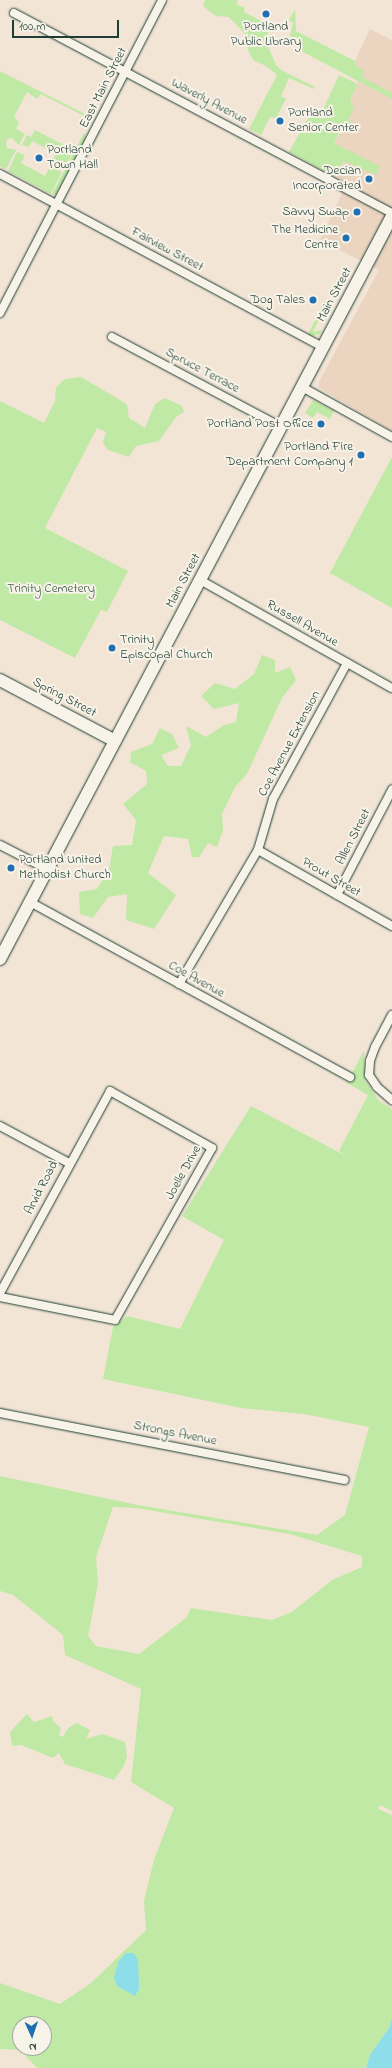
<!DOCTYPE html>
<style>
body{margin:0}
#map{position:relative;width:392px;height:2068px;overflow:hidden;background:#f2e5d6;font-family:"Indie Flower",sans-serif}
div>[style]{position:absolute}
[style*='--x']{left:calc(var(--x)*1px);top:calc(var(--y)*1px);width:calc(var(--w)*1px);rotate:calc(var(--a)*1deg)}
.built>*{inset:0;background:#ebd4c0}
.green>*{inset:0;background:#c0e9a5}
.water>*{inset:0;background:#8edeea}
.roads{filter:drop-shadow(0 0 1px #1f3d34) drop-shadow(0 0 1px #1f3d34)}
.street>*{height:8px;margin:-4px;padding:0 4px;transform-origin:4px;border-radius:4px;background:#f7f3e8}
.secondary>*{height:12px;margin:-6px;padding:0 6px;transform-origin:6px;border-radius:6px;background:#f7f3e8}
.dots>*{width:11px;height:11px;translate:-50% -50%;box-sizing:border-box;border:2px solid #f7f3e8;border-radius:50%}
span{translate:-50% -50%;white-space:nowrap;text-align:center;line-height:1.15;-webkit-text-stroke:4px #f7f3e8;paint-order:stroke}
.poi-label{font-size:13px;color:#1f3d34}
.left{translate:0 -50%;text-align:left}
.right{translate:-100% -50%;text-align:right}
.street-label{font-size:13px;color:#1f3d34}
.park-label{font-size:13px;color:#375745}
.north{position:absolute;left:12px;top:2016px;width:40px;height:40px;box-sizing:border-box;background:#f7f3e8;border:1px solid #a1aaa0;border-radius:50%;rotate:177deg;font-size:11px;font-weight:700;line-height:16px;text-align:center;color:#1f3d34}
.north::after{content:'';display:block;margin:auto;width:14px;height:18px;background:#1f6fb2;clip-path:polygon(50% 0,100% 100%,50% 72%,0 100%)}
.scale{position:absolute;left:12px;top:20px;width:107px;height:18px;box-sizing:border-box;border:2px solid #1f3d34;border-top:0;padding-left:5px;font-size:12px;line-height:14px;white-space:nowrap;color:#1f3d34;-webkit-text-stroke:3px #f7f3e8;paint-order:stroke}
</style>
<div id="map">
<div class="built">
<div style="clip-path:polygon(370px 29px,392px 40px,392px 431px,319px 388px,319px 382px,379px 270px,320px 240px,347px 183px,336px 176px,350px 151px,334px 143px,348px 120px,353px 103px,350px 101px,358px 84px,355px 61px)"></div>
</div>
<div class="green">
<div style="clip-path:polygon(205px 0,238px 0,236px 4px,245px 8px,244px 12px,271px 26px,265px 40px,276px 65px,281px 70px,315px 87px,314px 89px,289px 78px,281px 96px,286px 99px,276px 118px,270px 117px,261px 135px,249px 129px,277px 75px,266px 66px,253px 60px,248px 50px,245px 34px,229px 17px,216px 16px,203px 6px)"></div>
<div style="clip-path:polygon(295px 9px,296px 31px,355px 61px,355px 65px,365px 71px,362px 77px,392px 93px,392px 99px,305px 53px,295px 46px,290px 35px,293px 23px,289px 20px)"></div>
<div style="clip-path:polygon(0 71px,91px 117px,87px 125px,82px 123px,84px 116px,41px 94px,37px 99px,27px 92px,14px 117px,19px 122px,16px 129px,25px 134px,19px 145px,12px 138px,6px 140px,7px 148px,16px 150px,6px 169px,0 166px)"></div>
<div style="clip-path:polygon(339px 75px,358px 84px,350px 100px,354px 108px,348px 120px,354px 123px,352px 128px,343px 124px,334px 143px,380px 166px,376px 175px,344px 161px,334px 176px,289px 152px,311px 113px,321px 114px)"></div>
<div style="clip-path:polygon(35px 130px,74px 150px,64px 169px,52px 161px,56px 154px,32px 141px,29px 147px,22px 145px,27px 135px,31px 137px)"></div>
<div style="clip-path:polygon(84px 133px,86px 137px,56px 195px,52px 194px)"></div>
<div style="clip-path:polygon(17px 152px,25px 155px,21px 163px,45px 176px,50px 167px,62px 172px,51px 194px,8px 171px)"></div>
<div style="clip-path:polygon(325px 301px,334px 307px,323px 312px,313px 332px,322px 330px,320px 334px,312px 336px,308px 334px)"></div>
<div style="clip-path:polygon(81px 377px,120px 400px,127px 405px,129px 418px,145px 428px,155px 404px,165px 398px,182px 406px,184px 412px,176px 417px,159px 441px,136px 446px,129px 457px,108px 450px,103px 443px,106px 432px,97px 428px,45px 528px,128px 571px,107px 612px,101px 610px,75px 658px,0 620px,0 401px,44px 423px,55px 401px,56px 387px,65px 379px)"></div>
<div style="clip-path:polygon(313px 400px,334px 411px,330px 419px,317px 412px,313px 418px,305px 413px)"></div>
<div style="clip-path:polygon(392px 457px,392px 608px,330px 573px)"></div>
<div style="clip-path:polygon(262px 655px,275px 660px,275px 673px,290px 667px,296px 680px,282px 698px,247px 774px,235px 787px,222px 814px,223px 830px,217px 847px,208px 843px,199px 857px,192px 857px,188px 839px,164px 836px,148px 873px,176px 895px,154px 929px,126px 920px,127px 894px,108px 897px,93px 918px,80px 914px,79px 892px,97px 889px,109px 870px,113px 846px,132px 845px,136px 820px,123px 804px,147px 784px,146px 771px,130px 762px,131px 752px,152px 744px,160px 728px,172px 734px,179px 748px,161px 755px,168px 766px,181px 766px,191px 745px,186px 726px,206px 737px,224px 725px,236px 722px,239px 703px,214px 709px,201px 696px,215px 683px,235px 689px,254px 674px)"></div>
<div style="clip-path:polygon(evenodd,364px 1050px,365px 1080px,379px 1101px,392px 1109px,392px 1811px,380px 1805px,378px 1809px,392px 1815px,392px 2018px,389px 2028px,370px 2055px,366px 2068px,37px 2068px,20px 2050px,0 2049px,0 1983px,60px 2004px,91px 1983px,146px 1930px,144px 1901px,154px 1860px,174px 1808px,131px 1782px,141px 1689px,65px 1655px,63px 1635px,13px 1595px,0 1591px,0 1476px,138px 1505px,317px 1535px,345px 1515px,369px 1427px,304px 1414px,241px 1408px,103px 1379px,113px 1327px,127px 1316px,180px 1329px,224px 1240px,182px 1216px,251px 1106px,346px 1156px,339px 1151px,368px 1095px,347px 1083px,364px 1050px,113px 1507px,136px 1508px,290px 1534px,362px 1556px,362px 1567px,332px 1580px,292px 1612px,272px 1620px,191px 1608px,186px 1618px,139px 1654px,96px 1646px,88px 1636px,98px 1584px,96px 1557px,113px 1507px,364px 1050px,20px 2024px,44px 2024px,44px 2048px,20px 2048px,20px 2024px)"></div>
<div style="clip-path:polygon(27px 1714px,34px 1722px,52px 1716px,54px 1722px,61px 1728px,59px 1735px,63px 1737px,68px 1728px,77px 1723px,90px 1730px,86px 1739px,102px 1734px,125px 1742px,127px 1756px,124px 1766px,114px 1780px,65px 1764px,59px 1753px,53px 1758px,21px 1745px,12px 1746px,10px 1732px)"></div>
</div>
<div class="water">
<div style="clip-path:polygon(126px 1953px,133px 1953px,138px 1959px,139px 1989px,135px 1996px,117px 1986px,114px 1978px,118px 1962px)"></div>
<div style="clip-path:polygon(392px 2018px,392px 2068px,366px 2068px,370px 2055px,389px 2028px)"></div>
</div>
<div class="roads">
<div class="street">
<div style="--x:14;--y:13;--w:428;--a:27.9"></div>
<div style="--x:0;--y:174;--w:366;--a:28.2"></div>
<div style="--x:0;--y:313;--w:352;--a:-62.6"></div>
<div style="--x:112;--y:337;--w:191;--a:28"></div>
<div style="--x:302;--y:387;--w:103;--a:29.1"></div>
<div style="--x:200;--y:580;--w:220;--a:29.4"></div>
<div style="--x:0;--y:845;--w:53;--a:27.1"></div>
<div style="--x:258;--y:850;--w:154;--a:29.6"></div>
<div style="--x:337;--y:895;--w:119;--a:-62.4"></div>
<div style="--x:30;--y:902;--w:365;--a:28.7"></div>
<div style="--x:179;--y:984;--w:156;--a:-59.5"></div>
<div style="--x:258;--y:850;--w:53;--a:-73.6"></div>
<div style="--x:273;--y:799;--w:155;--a:-61.4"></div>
<div style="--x:392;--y:1015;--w:36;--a:118"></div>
<div style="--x:375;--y:1047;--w:15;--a:110"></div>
<div style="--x:370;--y:1061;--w:14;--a:94"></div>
<div style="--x:369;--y:1075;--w:14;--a:56"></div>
<div style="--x:377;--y:1087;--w:20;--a:41"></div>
<div style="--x:0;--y:1126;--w:78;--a:28.2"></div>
<div style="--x:0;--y:1293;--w:230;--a:-61.4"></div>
<div style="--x:110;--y:1091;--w:117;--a:29.2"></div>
<div style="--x:212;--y:1148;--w:197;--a:119.4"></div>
<div style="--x:115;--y:1320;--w:117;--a:-168.7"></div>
<div style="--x:0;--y:1413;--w:351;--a:11"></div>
</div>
<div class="secondary">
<div style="--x:0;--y:680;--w:130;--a:27.9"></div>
<div style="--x:0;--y:959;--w:840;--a:-62.18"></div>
</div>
</div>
<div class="dots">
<div style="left:266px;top:14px;background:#1f6fb2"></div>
<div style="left:280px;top:121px;background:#1f6fb2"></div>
<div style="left:39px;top:158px;background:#1f6fb2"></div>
<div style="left:369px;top:179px;background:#1f6fb2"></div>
<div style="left:357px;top:212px;background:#1f6fb2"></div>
<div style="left:346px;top:238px;background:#1f6fb2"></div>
<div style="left:313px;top:300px;background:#1f6fb2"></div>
<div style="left:321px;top:424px;background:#1f6fb2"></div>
<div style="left:361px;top:455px;background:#1f6fb2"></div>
<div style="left:112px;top:648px;background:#1f6fb2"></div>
<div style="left:11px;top:868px;background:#1f6fb2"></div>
</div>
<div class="poi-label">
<span style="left:266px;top:35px">Portland<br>Public Library</span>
<span class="left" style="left:288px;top:121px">Portland<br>Senior Center</span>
<span class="left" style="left:47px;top:158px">Portland<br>Town Hall</span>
<span class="right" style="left:361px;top:179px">Decian<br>Incorporated</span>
<span class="right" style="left:349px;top:212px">Savvy Swap</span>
<span class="right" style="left:338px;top:238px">The Medicine<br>Centre</span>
<span class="right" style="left:305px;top:300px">Dog Tales</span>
<span class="right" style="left:313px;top:424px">Portland Post Office</span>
<span class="right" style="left:353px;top:455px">Portland Fire<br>Department Company 1</span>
<span class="left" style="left:120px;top:648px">Trinity<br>Episcopal Church</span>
<span class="left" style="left:19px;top:868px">Portland United<br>Methodist Church</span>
</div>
<div class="street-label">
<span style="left:104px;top:88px;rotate:-63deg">East Main Street</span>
<span style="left:209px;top:102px;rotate:28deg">Waverly Avenue</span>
<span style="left:167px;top:250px;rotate:28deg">Fairview Street</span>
<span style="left:335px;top:295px;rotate:-62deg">Main Street</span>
<span style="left:202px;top:371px;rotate:28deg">Spruce Terrace</span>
<span style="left:184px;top:581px;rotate:-62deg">Main Street</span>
<span style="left:302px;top:624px;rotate:30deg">Russell Avenue</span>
<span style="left:64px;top:698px;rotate:28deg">Spring Street</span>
<span style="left:290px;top:744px;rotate:-62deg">Coe Avenue Extension</span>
<span style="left:354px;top:837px;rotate:-63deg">Allen Street</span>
<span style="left:331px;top:878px;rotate:30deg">Prout Street</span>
<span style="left:196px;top:980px;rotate:29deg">Coe Avenue</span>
<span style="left:184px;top:1173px;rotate:-61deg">Joelle Drive</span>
<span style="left:42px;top:1188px;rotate:-63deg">Arvid Road</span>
<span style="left:175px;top:1434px;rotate:11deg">Strongs Avenue</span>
</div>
<div class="park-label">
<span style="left:51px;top:589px">Trinity Cemetery</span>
</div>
<div class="north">N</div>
<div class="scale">100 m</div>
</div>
